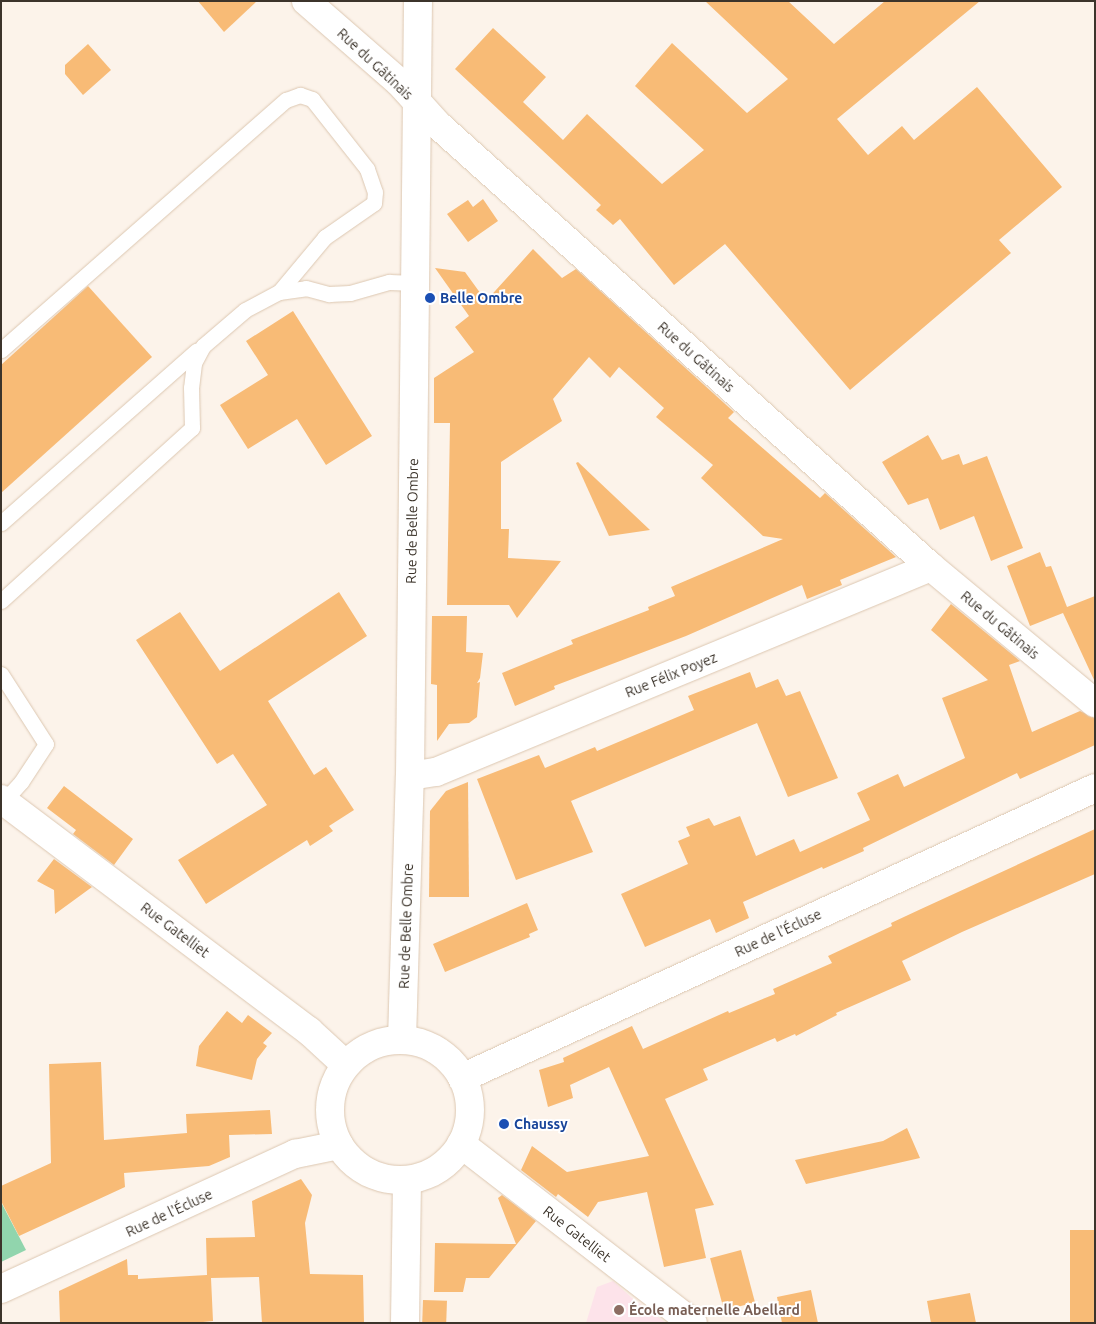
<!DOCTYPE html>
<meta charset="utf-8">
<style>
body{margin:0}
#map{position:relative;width:1096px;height:1324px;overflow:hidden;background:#fcf3ea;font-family:Ubuntu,sans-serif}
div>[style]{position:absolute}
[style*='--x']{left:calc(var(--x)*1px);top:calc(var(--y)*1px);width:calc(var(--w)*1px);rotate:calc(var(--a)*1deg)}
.education>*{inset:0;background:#fde3ea}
.green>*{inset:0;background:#91d5ad}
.building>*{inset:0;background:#f8bb76;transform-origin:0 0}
.roads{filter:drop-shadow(0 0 1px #dcc7b1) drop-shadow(0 0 1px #dcc7b1)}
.lane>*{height:15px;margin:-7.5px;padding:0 7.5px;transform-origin:7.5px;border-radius:7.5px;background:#fff}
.street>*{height:28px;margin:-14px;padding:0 14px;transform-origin:14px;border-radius:14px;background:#fff}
.street>.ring{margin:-14px;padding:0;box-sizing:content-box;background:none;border:28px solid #fff;border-radius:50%}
.dots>*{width:14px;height:14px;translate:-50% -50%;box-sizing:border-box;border:2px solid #fff;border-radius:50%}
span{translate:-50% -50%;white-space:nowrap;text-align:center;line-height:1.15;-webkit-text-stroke:4px #fff;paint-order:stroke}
.street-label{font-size:14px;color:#3c342b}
.transit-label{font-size:14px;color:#164399;font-weight:700}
.left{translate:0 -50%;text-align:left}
.education-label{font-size:14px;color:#785e54;font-weight:700}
.frame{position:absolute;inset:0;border:2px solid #3c342b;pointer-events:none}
</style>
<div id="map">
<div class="education">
<div style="clip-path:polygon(613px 1281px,632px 1298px,666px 1323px,586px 1323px,597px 1287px)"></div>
</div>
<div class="green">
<div style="clip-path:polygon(1px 1202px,26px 1250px,1px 1262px)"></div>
</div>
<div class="building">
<div style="clip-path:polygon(198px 1px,257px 1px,224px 32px)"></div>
<div style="clip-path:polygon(705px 1px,788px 1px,834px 44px,885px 1px,980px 1px,837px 119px,868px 155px,902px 126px,914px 140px,977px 87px,1062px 187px,999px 240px,1011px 253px,850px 390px,725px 244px,674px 285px,620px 219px,613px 225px,596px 210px,601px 205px,455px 69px,493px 28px,546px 77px,523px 102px,563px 140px,587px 114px,662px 184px,704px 150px,635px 86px,672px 43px,747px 113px,788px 79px)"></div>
<div style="clip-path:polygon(88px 44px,111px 70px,83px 95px,65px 74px,65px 65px)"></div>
<div style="clip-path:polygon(483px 199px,498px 221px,468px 242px,447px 214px,468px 200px,473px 207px)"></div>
<div style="clip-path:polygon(533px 249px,562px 278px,576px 269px,734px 412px,728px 418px,820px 498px,825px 493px,896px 557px,840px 580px,842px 585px,807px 599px,802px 585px,686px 636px,554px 686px,555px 689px,515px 706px,502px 673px,573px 644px,571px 640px,649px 610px,648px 607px,675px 596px,671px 587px,783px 539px,763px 536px,701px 478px,713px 465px,656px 417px,664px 408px,619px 367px,610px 378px,589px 357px,553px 399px,562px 421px,501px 462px,501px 529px,509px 529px,508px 558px,561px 561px,517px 618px,509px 605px,447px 605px,450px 423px,434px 423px,434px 378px,474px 352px,455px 327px,469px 316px,435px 268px,465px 272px,486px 301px)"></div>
<div style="clip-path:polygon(88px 286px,152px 357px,1px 493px,1px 365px)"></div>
<div style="clip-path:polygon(293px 311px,372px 436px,326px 465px,297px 419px,248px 449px,220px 405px,268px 375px,246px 341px)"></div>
<div style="clip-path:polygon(928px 435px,942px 460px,959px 454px,963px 465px,987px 456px,1023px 548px,991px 561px,974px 516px,940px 530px,928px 498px,908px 505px,882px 462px)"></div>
<div style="clip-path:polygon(578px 462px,650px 530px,609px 536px,576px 463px)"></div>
<div style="clip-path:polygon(1040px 552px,1046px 567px,1051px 566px,1067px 607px,1095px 596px,1095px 682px,1063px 613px,1030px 626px,1007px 566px)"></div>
<div style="clip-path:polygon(339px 592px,367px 636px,268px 701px,314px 775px,326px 767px,354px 810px,329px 826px,333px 831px,310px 846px,307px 840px,206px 904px,178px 860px,267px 805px,233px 754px,217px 764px,136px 640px,180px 612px,220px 671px)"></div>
<div style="clip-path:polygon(951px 604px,1020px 661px,1009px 665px,1032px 732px,1080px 711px,1095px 718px,1095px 745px,1020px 779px,1017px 773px,863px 848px,864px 851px,823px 869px,822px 867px,743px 902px,749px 918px,716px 933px,710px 919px,645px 947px,621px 894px,688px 864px,678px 841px,690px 836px,686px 827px,709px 818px,714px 826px,740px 816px,756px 856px,794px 839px,800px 852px,870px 820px,857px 793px,898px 774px,904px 787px,965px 758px,942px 698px,988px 680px,931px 630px)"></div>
<div style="clip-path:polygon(432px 616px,467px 616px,466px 652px,483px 653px,480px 678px,477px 683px,480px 682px,477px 717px,469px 723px,449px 724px,437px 741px,437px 685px,431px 684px)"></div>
<div style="clip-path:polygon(750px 672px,756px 688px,778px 679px,786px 696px,800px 691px,838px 778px,788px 797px,757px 723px,571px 801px,593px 852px,516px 880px,477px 779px,539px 755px,545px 768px,595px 747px,597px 751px,694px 710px,688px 696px)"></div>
<div style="clip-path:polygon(468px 782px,469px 897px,429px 897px,430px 811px,446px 791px)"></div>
<div style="clip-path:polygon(64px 786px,133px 839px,114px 865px,73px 834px,76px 830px,47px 808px)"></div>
<div style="clip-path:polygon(1095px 829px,1095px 874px,962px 932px,902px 961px,911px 980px,836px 1013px,837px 1015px,796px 1036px,795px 1034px,777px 1042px,775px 1038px,703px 1069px,708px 1080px,665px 1099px,714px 1205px,695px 1209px,706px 1258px,664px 1267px,647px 1192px,598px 1202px,588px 1217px,558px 1194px,556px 1197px,521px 1170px,532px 1146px,567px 1172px,649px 1156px,609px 1067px,570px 1085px,573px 1098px,548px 1107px,539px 1070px,564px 1062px,563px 1058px,632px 1026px,643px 1049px,728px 1011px,729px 1013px,775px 994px,773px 989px,832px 963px,828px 956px,892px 926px,891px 923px,921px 909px)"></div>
<div style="clip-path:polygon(54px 859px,92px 887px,55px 914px,54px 890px,37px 881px)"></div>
<div style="clip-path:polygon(527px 903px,538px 930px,529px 934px,530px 937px,445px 972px,433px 944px)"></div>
<div style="clip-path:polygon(227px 1011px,242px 1023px,248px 1015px,272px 1033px,263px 1043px,267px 1046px,257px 1059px,252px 1080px,196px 1066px,199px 1046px)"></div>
<div style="clip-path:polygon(101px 1062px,104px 1140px,187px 1133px,186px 1114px,270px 1110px,272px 1134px,229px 1135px,230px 1157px,209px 1166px,124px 1173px,125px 1187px,19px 1236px,1px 1201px,1px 1186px,51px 1163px,49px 1064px)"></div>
<div style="clip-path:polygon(907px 1128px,920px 1158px,806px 1184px,795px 1160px,883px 1141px)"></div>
<div style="clip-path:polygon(301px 1179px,312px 1195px,305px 1223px,310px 1274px,363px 1275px,364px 1323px,262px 1323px,259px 1277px,211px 1278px,213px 1321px,193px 1323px,60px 1323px,59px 1291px,127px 1259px,128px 1275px,138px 1275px,138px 1279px,207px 1275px,206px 1238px,255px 1237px,252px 1201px)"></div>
<div style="clip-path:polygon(502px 1195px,536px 1221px,489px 1278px,466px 1278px,463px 1292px,434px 1292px,435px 1243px,516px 1244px,498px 1198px)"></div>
<div style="left:1095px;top:1230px;width:93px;height:25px;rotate:90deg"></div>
<div style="left:741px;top:1250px;width:54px;height:32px;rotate:75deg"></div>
<div style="clip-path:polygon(811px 1290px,818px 1323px,782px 1323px,777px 1297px)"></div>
<div style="clip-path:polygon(970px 1293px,976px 1323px,931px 1323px,927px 1301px)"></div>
<div style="left:423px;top:1300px;width:24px;height:23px;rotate:2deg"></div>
</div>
<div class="roads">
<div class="lane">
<div style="--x:1;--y:350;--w:379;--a:-41.3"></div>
<div style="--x:286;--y:100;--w:15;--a:-20"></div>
<div style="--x:300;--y:95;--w:13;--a:18"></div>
<div style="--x:312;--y:99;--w:89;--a:51.8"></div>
<div style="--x:367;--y:169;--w:24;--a:71"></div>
<div style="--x:375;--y:192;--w:11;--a:95"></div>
<div style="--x:374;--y:203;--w:60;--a:145.2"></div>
<div style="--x:325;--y:237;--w:72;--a:129.9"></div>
<div style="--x:1;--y:523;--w:261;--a:-41.4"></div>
<div style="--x:1;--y:601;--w:258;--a:-42.2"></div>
<div style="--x:192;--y:428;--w:40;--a:-91.4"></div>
<div style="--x:191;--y:388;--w:25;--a:-83"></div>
<div style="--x:194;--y:363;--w:19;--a:-62"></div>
<div style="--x:203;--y:346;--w:55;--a:-40.6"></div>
<div style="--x:245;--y:310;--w:38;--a:-28"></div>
<div style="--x:279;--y:292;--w:27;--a:-8"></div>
<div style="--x:306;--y:288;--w:24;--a:15"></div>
<div style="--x:329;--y:294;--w:21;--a:-3"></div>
<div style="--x:350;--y:293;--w:41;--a:-15.8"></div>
<div style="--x:389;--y:282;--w:27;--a:2"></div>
<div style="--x:1;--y:674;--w:83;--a:57.3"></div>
<div style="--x:46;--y:744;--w:45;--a:123.3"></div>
<div style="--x:21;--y:782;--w:25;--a:132"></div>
</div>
<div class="street">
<div style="--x:306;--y:1;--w:123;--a:41.1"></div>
<div style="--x:399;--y:82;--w:58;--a:47.8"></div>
<div style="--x:438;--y:125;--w:662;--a:41.88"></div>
<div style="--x:931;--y:567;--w:213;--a:39.7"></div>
<div style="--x:410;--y:776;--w:26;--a:-9"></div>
<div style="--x:436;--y:772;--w:536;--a:-22.5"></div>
<div style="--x:1;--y:799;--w:386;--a:37"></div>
<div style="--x:309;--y:1031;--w:50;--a:42.6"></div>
<div style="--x:402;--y:1040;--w:264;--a:-88.3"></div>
<div style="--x:410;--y:776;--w:775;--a:-89.41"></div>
<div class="ring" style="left:330px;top:1040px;width:112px;height:112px"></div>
<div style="--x:462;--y:1078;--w:696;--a:-24.61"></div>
<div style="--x:461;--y:1144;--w:293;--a:37.7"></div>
<div style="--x:1;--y:1289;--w:324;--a:-24.7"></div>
<div style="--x:295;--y:1154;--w:45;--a:-11.6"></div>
<div style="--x:405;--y:1323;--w:143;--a:-89.2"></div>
</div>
</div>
<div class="dots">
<div style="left:430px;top:298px;background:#1a4fb4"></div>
<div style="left:504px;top:1124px;background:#1a4fb4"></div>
<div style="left:619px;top:1310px;background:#8d6e63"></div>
</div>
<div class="street-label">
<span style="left:375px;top:64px;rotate:43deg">Rue du Gâtinais</span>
<span style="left:696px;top:357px;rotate:42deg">Rue du Gâtinais</span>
<span style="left:412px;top:521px;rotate:-89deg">Rue de Belle Ombre</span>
<span style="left:1000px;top:625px;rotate:40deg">Rue du Gâtinais</span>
<span style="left:671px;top:675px;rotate:-22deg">Rue Félix Poyez</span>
<span style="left:406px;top:926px;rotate:-88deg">Rue de Belle Ombre</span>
<span style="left:175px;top:930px;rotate:37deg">Rue Gatelliet</span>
<span style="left:778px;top:933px;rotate:-25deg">Rue de l'Écluse</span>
<span style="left:169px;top:1213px;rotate:-25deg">Rue de l'Écluse</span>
<span style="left:577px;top:1234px;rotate:38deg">Rue Gatelliet</span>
</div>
<div class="transit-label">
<span class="left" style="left:440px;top:298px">Belle Ombre</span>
<span class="left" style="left:514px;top:1124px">Chaussy</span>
</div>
<div class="education-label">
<span class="left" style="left:629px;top:1310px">École maternelle Abellard</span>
</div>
<div class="frame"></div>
</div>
